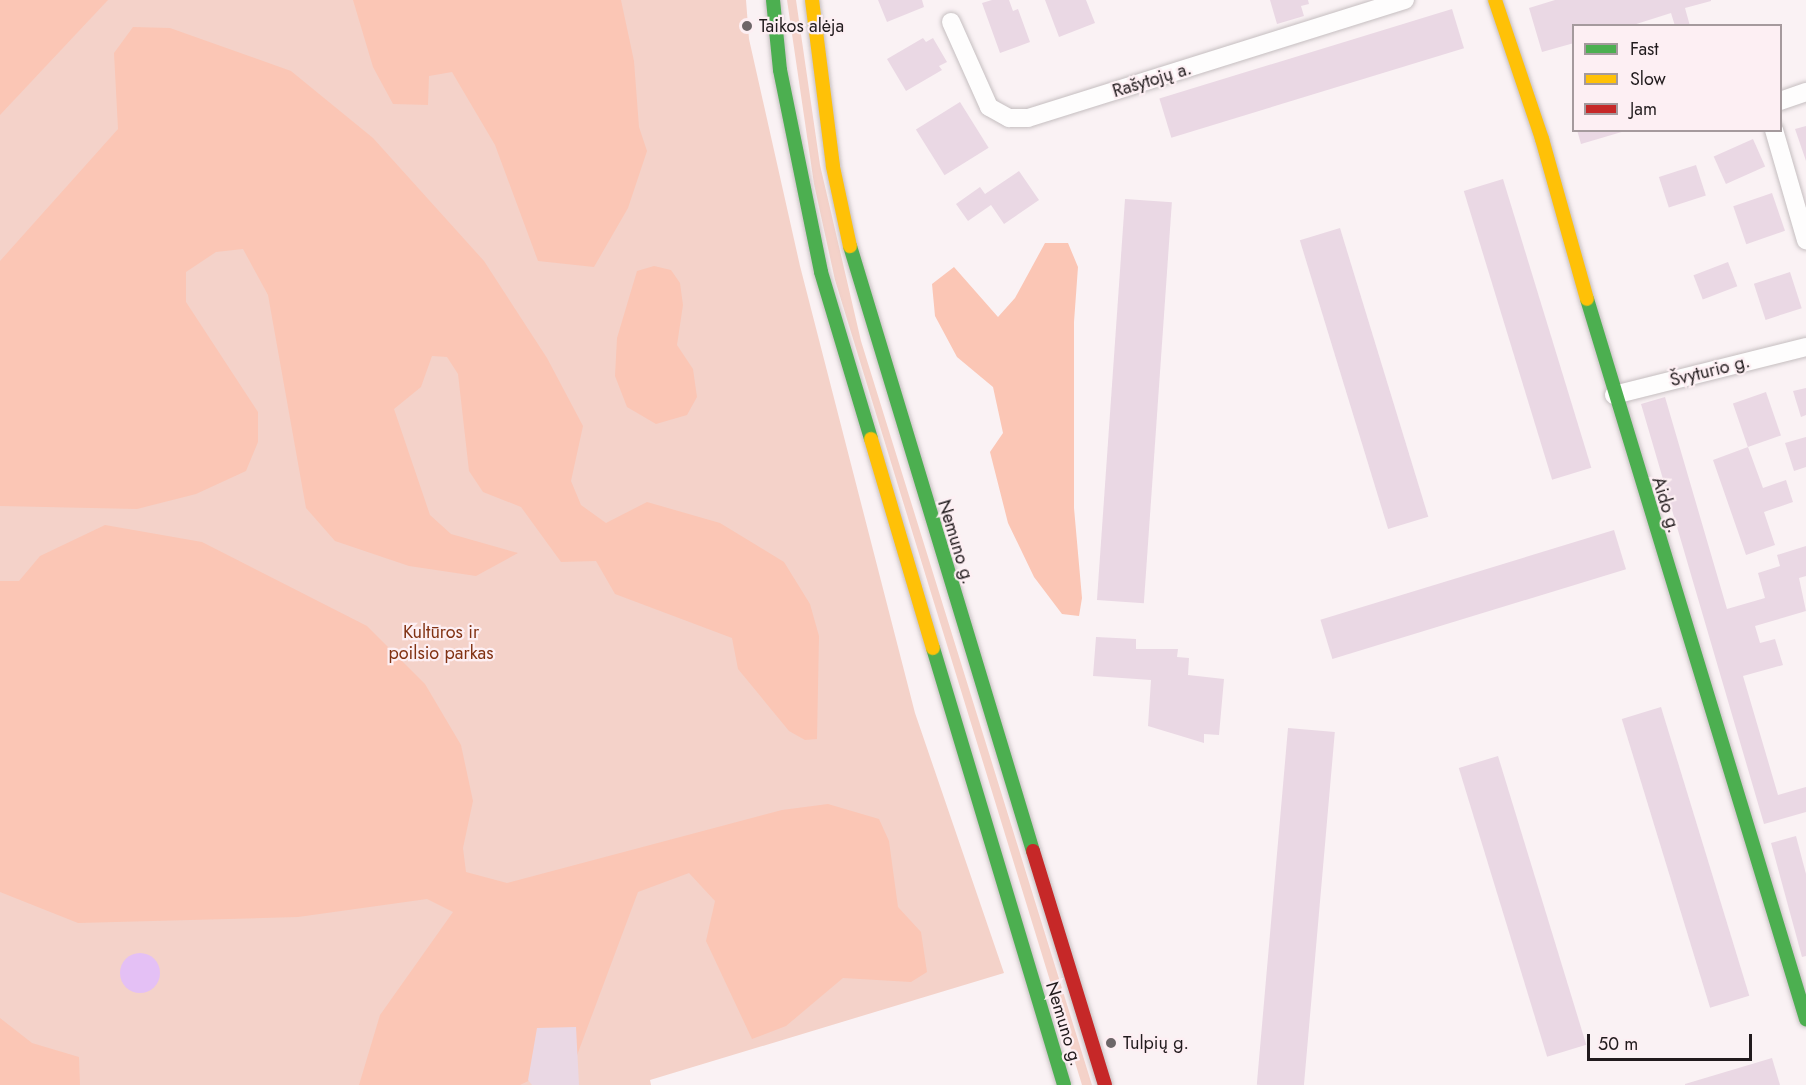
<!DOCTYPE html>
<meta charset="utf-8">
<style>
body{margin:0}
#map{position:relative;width:1806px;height:1085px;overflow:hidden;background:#faf2f4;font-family:Jost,sans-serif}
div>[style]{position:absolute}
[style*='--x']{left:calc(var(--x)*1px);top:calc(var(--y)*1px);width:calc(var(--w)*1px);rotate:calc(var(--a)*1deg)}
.green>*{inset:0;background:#f4d2c9}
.forest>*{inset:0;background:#fbc6b5}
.water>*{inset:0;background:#e4c0f5}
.round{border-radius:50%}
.building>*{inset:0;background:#ead8e4;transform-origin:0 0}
.roads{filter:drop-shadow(0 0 2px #c5bec0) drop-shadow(0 0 2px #c5bec0)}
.street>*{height:18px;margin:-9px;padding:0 9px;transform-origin:9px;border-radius:9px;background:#fefdfd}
.fast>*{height:14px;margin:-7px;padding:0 7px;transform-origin:7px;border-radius:7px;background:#4caf50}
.slow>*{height:14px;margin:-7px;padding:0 7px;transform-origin:7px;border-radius:7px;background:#ffc107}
.jam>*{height:14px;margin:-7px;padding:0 7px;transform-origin:7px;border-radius:7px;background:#c62828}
.dots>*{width:16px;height:16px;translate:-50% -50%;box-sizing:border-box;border:3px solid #fdeff3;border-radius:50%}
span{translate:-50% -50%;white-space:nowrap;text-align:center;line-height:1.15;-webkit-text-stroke:4.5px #fdeff3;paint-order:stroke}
.poi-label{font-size:18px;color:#211b1d}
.left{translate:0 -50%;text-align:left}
.street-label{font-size:18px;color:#211b1d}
.park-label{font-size:18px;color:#813213}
.legend{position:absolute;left:1572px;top:24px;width:210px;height:108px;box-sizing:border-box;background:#fdeff3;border:2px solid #a59a9d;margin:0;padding:8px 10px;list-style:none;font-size:18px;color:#211b1d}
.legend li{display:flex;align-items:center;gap:12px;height:30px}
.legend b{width:30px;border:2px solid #a59a9d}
.scale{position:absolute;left:1587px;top:1034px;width:165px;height:27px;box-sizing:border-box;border:3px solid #211b1d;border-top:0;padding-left:8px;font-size:18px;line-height:21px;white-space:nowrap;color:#211b1d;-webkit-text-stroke:4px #fdeff3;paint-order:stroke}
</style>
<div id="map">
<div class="green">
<div style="clip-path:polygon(0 0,746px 0,749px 39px,800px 266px,915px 713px,1004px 973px,650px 1080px,651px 1085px,0 1085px)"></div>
<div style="clip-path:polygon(787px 0,796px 0,820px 165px,861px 341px,1092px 1085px,1082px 1085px,835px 280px,814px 184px)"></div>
</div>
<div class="forest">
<div style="clip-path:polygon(0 0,108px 0,0 115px)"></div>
<div style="clip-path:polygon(353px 0,621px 0,634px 61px,639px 127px,647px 151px,628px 208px,594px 267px,538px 261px,495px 145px,452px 72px,429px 76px,428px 105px,393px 104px,373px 67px)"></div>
<div style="clip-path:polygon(133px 27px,170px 28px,291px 71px,373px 138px,484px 261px,547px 358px,583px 426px,571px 481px,581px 505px,606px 523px,647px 502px,720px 523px,784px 562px,810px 604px,819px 636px,817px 739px,805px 740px,789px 731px,738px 669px,732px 638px,615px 594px,596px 561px,561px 562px,521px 507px,483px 492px,469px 471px,458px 374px,447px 357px,432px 356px,421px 387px,394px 409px,430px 515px,451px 534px,518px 553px,476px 576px,409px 566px,335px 541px,306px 508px,268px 295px,243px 249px,216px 252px,186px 272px,186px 302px,258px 412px,258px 442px,246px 471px,196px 494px,137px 509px,0 506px,0 261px,118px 129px,114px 53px)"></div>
<div style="clip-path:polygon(1045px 243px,1068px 243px,1078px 267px,1074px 322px,1074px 508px,1082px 598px,1079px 616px,1062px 614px,1034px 577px,1008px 523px,990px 452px,1003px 433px,993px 387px,957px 357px,935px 316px,932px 284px,954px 267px,998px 317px,1015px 298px)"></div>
<div style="clip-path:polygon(654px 266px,671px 270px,680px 283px,683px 305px,677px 345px,693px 369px,697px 397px,687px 415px,656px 424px,627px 407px,615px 376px,617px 338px,637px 271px)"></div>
<div style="clip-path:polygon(105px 525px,202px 542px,367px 626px,425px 684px,461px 745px,473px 801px,463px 848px,466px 872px,507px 883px,782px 810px,828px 804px,879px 819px,889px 841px,898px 907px,921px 932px,927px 972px,911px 982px,843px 978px,786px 1026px,752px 1039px,706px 941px,715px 901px,689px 873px,638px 892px,576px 1058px,520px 1085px,359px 1085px,380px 1015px,453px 912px,427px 899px,298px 917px,78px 923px,0 892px,0 581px,19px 581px,40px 556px)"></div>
<div style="clip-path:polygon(0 1018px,32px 1043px,79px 1057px,80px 1085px,0 1085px)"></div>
</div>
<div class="water">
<div class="round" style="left:120px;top:953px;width:40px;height:40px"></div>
</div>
<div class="building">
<div style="clip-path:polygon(878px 0,922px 0,924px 7px,887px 22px)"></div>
<div style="clip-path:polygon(992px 0,1009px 0,1013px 11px,1018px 9px,1030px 42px,1000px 53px,982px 3px)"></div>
<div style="clip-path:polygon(1045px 0,1086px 0,1095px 23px,1059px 37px)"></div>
<div style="clip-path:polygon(1270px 0,1308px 0,1309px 4px,1301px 6px,1304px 16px,1277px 24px)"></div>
<div style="clip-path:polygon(1555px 0,1711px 0,1711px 1px,1685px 8px,1690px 26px,1675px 26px,1671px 13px,1630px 26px,1574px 26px,1574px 43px,1542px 52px,1529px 8px)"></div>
<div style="left:1452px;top:9px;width:41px;height:306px;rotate:73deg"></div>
<div style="clip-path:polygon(923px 38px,926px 42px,933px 38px,947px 62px,939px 66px,942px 70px,906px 91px,887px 59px)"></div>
<div style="left:960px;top:102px;width:54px;height:52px;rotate:58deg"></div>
<div style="clip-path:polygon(1806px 126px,1806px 161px,1795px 129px)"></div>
<div style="clip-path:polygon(1577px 130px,1625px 130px,1625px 131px,1581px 144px)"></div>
<div style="left:1753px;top:139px;width:30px;height:43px;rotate:66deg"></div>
<div style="left:1696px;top:165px;width:32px;height:39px;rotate:72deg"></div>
<div style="clip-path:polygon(1019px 171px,1039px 200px,1004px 224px,991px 205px,968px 221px,956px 204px,980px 187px,985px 194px)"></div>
<div style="left:1503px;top:179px;width:302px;height:41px;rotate:73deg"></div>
<div style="left:1772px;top:193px;width:40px;height:41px;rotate:71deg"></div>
<div style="left:1125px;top:199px;width:47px;height:402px;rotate:4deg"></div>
<div style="left:1340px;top:228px;width:302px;height:42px;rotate:73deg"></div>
<div style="left:1728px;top:262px;width:26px;height:37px;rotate:69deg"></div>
<div style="left:1790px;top:272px;width:38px;height:38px;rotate:72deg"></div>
<div style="clip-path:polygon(1806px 388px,1806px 415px,1801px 417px,1793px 391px)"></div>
<div style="left:1766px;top:392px;width:46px;height:35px;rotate:71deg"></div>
<div style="clip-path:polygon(1665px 397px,1727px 609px,1765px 598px,1758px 573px,1780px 566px,1777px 555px,1806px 546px,1806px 576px,1799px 578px,1806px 611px,1755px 626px,1760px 643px,1775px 639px,1783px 665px,1743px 676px,1778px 795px,1806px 787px,1806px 812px,1764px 824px,1641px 404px)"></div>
<div style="clip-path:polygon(1806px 437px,1806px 467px,1794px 471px,1785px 443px)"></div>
<div style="clip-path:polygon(1748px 447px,1763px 488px,1786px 480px,1793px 502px,1764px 512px,1775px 545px,1746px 555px,1713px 460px)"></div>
<div style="left:1614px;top:530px;width:41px;height:307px;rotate:73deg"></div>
<div style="clip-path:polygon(1096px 637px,1136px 639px,1136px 649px,1178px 649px,1177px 657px,1189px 658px,1188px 675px,1224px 679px,1219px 735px,1204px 734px,1204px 743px,1148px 726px,1151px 680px,1093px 676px)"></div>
<div style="left:1661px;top:707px;width:302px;height:41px;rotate:73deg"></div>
<div style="left:1288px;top:728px;width:47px;height:358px;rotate:5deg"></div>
<div style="left:1498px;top:756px;width:302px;height:41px;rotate:73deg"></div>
<div style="clip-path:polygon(1796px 836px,1806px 874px,1806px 956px,1802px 957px,1771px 843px)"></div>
<div style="clip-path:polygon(576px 1027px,579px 1085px,532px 1085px,528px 1080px,537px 1028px)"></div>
<div style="clip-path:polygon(1772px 1058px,1780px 1085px,1685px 1085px,1685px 1084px)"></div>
</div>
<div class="roads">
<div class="street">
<div style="--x:951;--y:22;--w:93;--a:65.9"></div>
<div style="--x:989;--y:107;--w:23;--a:29"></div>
<div style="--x:1009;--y:118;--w:19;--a:0"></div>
<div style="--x:1028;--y:118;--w:395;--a:-17.4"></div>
<div style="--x:1780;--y:101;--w:28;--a:-19"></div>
<div style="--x:1774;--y:130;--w:115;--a:73.8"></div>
<div style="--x:1614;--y:395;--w:198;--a:-14"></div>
</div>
<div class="fast">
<div style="--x:773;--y:0;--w:70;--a:84.3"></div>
<div style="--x:780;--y:70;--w:206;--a:78.5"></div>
<div style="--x:821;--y:272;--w:174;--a:73.3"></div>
<div style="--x:850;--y:246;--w:632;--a:73.17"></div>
<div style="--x:1587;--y:299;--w:753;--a:73.08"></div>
<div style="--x:933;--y:648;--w:456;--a:73.3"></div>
</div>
<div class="slow">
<div style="--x:812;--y:0;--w:168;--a:82.8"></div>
<div style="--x:833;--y:167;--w:81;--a:77.9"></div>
<div style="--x:1495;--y:0;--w:147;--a:71.3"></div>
<div style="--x:1542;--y:139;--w:166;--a:74.3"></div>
<div style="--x:871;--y:439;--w:218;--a:73.5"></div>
</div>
<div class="jam">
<div style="--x:1033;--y:851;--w:245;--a:72.9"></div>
</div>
</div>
<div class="dots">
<div style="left:747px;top:26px;background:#6d6668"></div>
<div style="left:1111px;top:1043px;background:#6d6668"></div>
</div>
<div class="poi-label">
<span class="left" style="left:759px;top:26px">Taikos alėja</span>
<span class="left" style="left:1123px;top:1043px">Tulpių g.</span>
</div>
<div class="street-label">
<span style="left:1152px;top:80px;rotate:-17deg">Rašytojų a.</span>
<span style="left:1710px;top:371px;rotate:-14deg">Švyturio g.</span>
<span style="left:1666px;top:505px;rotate:73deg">Aido g.</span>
<span style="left:956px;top:542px;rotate:73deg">Nemuno g.</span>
<span style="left:1064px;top:1024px;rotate:73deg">Nemuno g.</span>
</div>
<div class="park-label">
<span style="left:441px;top:643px">Kultūros ir<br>poilsio parkas</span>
</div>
<ul class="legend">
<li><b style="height:8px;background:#4caf50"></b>Fast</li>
<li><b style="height:8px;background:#ffc107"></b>Slow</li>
<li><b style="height:8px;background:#c62828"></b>Jam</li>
</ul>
<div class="scale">50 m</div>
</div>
